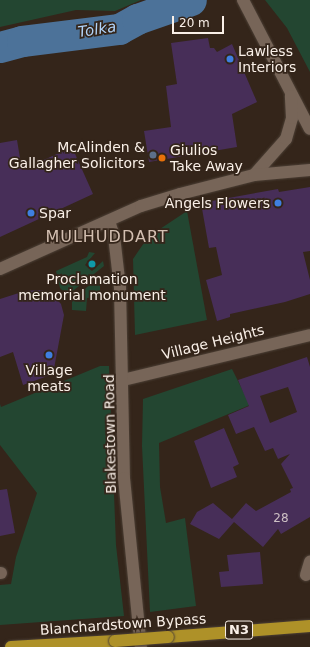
<!DOCTYPE html>
<style>
body{margin:0}
#map{position:relative;width:310px;height:647px;overflow:hidden;background:#34251a;font-family:"DejaVu Sans",sans-serif}
div>[style]{position:absolute}
[style*='--x']{left:calc(var(--x)*1px);top:calc(var(--y)*1px);width:calc(var(--w)*1px);rotate:calc(var(--a)*1deg)}
.green>*{inset:0;background:#234631}
.river>*{height:31px;margin:-15.5px;padding:0 15.5px;transform-origin:15.5px;border-radius:15.5px;background:#4c7299}
.building>*{inset:0;background:#472e58}
.roads{filter:drop-shadow(0 0 1px #4c4036) drop-shadow(0 0 1px #4c4036)}
.minor>*{height:12px;margin:-6px;padding:0 6px;transform-origin:6px;border-radius:6px;background:#776558}
.tertiary>*{height:12px;margin:-6px;padding:0 6px;transform-origin:6px;border-radius:6px;background:#776558}
.trunk>*{height:12px;margin:-6px;padding:0 6px;transform-origin:6px;border-radius:6px;background:#ae9128}
.bridges{filter:drop-shadow(0 0 1px #4c4036) drop-shadow(0 0 1px #4c4036)}
.trunk-bridge>*{height:12px;margin:-6px;padding:0 6px;transform-origin:6px;border-radius:6px;background:#ae9128}
.dots>*{width:11px;height:11px;translate:-50% -50%;box-sizing:border-box;border:2px solid #34251a;border-radius:50%}
span{translate:-50% -50%;white-space:nowrap;text-align:center;line-height:1.15;-webkit-text-stroke:3.5px #34251a;paint-order:stroke}
.number-label{font-size:12px;color:#cdc0c4}
.number-label span{-webkit-text-stroke-width:0}
.shield-label span{padding:1px 3px;background:#34251a;border:1px solid;border-radius:3px;-webkit-text-stroke-width:0}
.shield-label{font-size:13px;color:#faf0e8;font-weight:700}
.poi-label{font-size:14px;color:#faf0e8}
.left{translate:0 -50%;text-align:left}
.right{translate:-100% -50%;text-align:right}
.street-label{font-size:14px;color:#faf0e8}
.water-label{font-size:15px;color:#b2d4f9;font-style:italic}
.quarter-label{font-size:16px;color:#d3bfb1;letter-spacing:1px}
.scale{position:absolute;left:172px;top:16px;width:52px;height:18px;box-sizing:border-box;border:2px solid #faf0e8;border-top:0;padding-left:5px;font-size:12px;line-height:14px;white-space:nowrap;color:#faf0e8;-webkit-text-stroke:3px #34251a;paint-order:stroke}
</style>
<div id="map">
<div class="green">
<div style="clip-path:polygon(0 0,141px 0,115px 11px,76px 10px,0 27px)"></div>
<div style="clip-path:polygon(265px 0,310px 0,310px 72px,287px 28px)"></div>
<div style="clip-path:polygon(187px 211px,207px 320px,135px 335px,133px 259px,148px 237px)"></div>
<div style="clip-path:polygon(89px 252px,95px 253px,85px 265px,92px 271px,103px 261px,104px 266px,69px 294px,65px 293px,60px 288px,56px 271px,87px 257px)"></div>
<div style="clip-path:polygon(96px 280px,100px 281px,100px 297px,87px 298px,86px 311px,72px 310px,72px 299px)"></div>
<div style="clip-path:polygon(100px 366px,109px 366px,116px 545px,124px 616px,0 625px,0 585px,11px 584px,16px 557px,37px 493px,0 445px,0 404px,1px 407px)"></div>
<div style="clip-path:polygon(232px 369px,250px 405px,159px 443px,160px 487px,166px 523px,185px 518px,196px 606px,150px 612px,142px 446px,143px 399px)"></div>
</div>
<div class="river">
<div style="--x:0;--y:47;--w:23;--a:-15"></div>
<div style="--x:22;--y:41;--w:98;--a:-7.1"></div>
<div style="--x:119;--y:29;--w:21;--a:-29"></div>
<div style="--x:137;--y:19;--w:57;--a:-19.4"></div>
</div>
<div class="building">
<div style="clip-path:polygon(208px 38px,210px 48px,214px 48px,217px 52px,232px 44px,257px 102px,232px 114px,237px 147px,149px 162px,144px 131px,171px 127px,166px 86px,177px 84px,171px 43px)"></div>
<div style="clip-path:polygon(17px 140px,22px 170px,72px 147px,93px 194px,0 237px,0 143px)"></div>
<div style="clip-path:polygon(310px 187px,310px 251px,303px 252px,310px 280px,310px 294px,285px 302px,230px 314px,230px 317px,217px 321px,206px 280px,222px 275px,216px 247px,209px 248px,201px 203px,278px 189px,279px 192px)"></div>
<div style="clip-path:polygon(42px 290px,52px 294px,61px 304px,64px 315px,53px 374px,23px 385px,13px 352px,0 357px,0 299px,25px 291px)"></div>
<div style="clip-path:polygon(evenodd,307px 357px,310px 367px,310px 517px,281px 534px,278px 529px,263px 547px,234px 522px,219px 539px,190px 524px,197px 512px,213px 503px,232px 519px,246px 503px,256px 511px,291px 492px,290px 489px,293px 488px,281px 464px,290px 454px,278px 459px,273px 448px,265px 451px,254px 427px,236px 434px,228px 415px,249px 406px,238px 380px,307px 357px,288px 387px,297px 412px,270px 423px,260px 396px,288px 387px)"></div>
<div style="clip-path:polygon(224px 428px,239px 464px,233px 467px,237px 477px,211px 488px,194px 441px)"></div>
<div style="clip-path:polygon(7px 489px,15px 533px,0 536px,0 490px)"></div>
<div style="clip-path:polygon(260px 552px,263px 584px,221px 587px,219px 572px,229px 571px,227px 555px)"></div>
</div>
<div class="roads">
<div class="minor">
<div style="--x:123;--y:380;--w:192;--a:-13.5"></div>
<div style="--x:0;--y:573;--w:1;--a:0"></div>
<div style="--x:306;--y:575;--w:14;--a:-73"></div>
</div>
<div class="tertiary">
<div style="--x:243;--y:0;--w:145;--a:62.6"></div>
<div style="--x:254;--y:175;--w:48;--a:-48.4"></div>
<div style="--x:286;--y:139;--w:22;--a:-74"></div>
<div style="--x:292;--y:118;--w:22;--a:-93"></div>
<div style="--x:109;--y:221;--w:16;--a:72"></div>
<div style="--x:114;--y:236;--w:52;--a:83.4"></div>
<div style="--x:120;--y:288;--w:190;--a:88.8"></div>
<div style="--x:124;--y:478;--w:170;--a:84.3"></div>
<div style="--x:0;--y:269;--w:154;--a:-24.1"></div>
<div style="--x:141;--y:206;--w:41;--a:-17.1"></div>
<div style="--x:180;--y:194;--w:76;--a:-14.4"></div>
<div style="--x:254;--y:175;--w:56;--a:-5.1"></div>
</div>
<div class="trunk">
<div style="--x:168;--y:637;--w:142;--a:-4.4"></div>
<div style="--x:11;--y:647;--w:104;--a:-3.3"></div>
</div>
</div>
<div class="bridges">
<div class="trunk-bridge">
<div style="--x:115;--y:641;--w:53;--a:-4.3"></div>
</div>
</div>
<div class="dots">
<div style="left:230px;top:59px;background:#3f7fe0"></div>
<div style="left:153px;top:155px;background:#5c6f8a"></div>
<div style="left:162px;top:158px;background:#e8710a"></div>
<div style="left:278px;top:203px;background:#3f7fe0"></div>
<div style="left:31px;top:213px;background:#3f7fe0"></div>
<div style="left:92px;top:264px;background:#0f9aa8"></div>
<div style="left:49px;top:355px;background:#3f7fe0"></div>
</div>
<div class="number-label">
<span style="left:281px;top:519px">28</span>
</div>
<div class="shield-label">
<span style="left:239px;top:630px">N3</span>
</div>
<div class="poi-label">
<span class="left" style="left:238px;top:59px">Lawless<br>Interiors</span>
<span class="right" style="left:145px;top:155px">McAlinden &amp;<br>Gallagher Solicitors</span>
<span class="left" style="left:170px;top:158px">Giulios<br>Take Away</span>
<span class="right" style="left:270px;top:203px">Angels Flowers</span>
<span class="left" style="left:39px;top:213px">Spar</span>
<span style="left:92px;top:287px">Proclamation<br>memorial monument</span>
<span style="left:49px;top:378px">Village<br>meats</span>
</div>
<div class="street-label">
<span style="left:213px;top:342px;rotate:-14deg">Village Heights</span>
<span style="left:110px;top:434px;rotate:-91deg">Blakestown Road</span>
<span style="left:123px;top:624px;rotate:-4deg">Blanchardstown Bypass</span>
</div>
<div class="water-label">
<span style="left:97px;top:30px;rotate:-9deg">Tolka</span>
</div>
<div class="quarter-label">
<span style="left:107px;top:237px">MULHUDDART</span>
</div>
<div class="scale">20 m</div>
</div>
